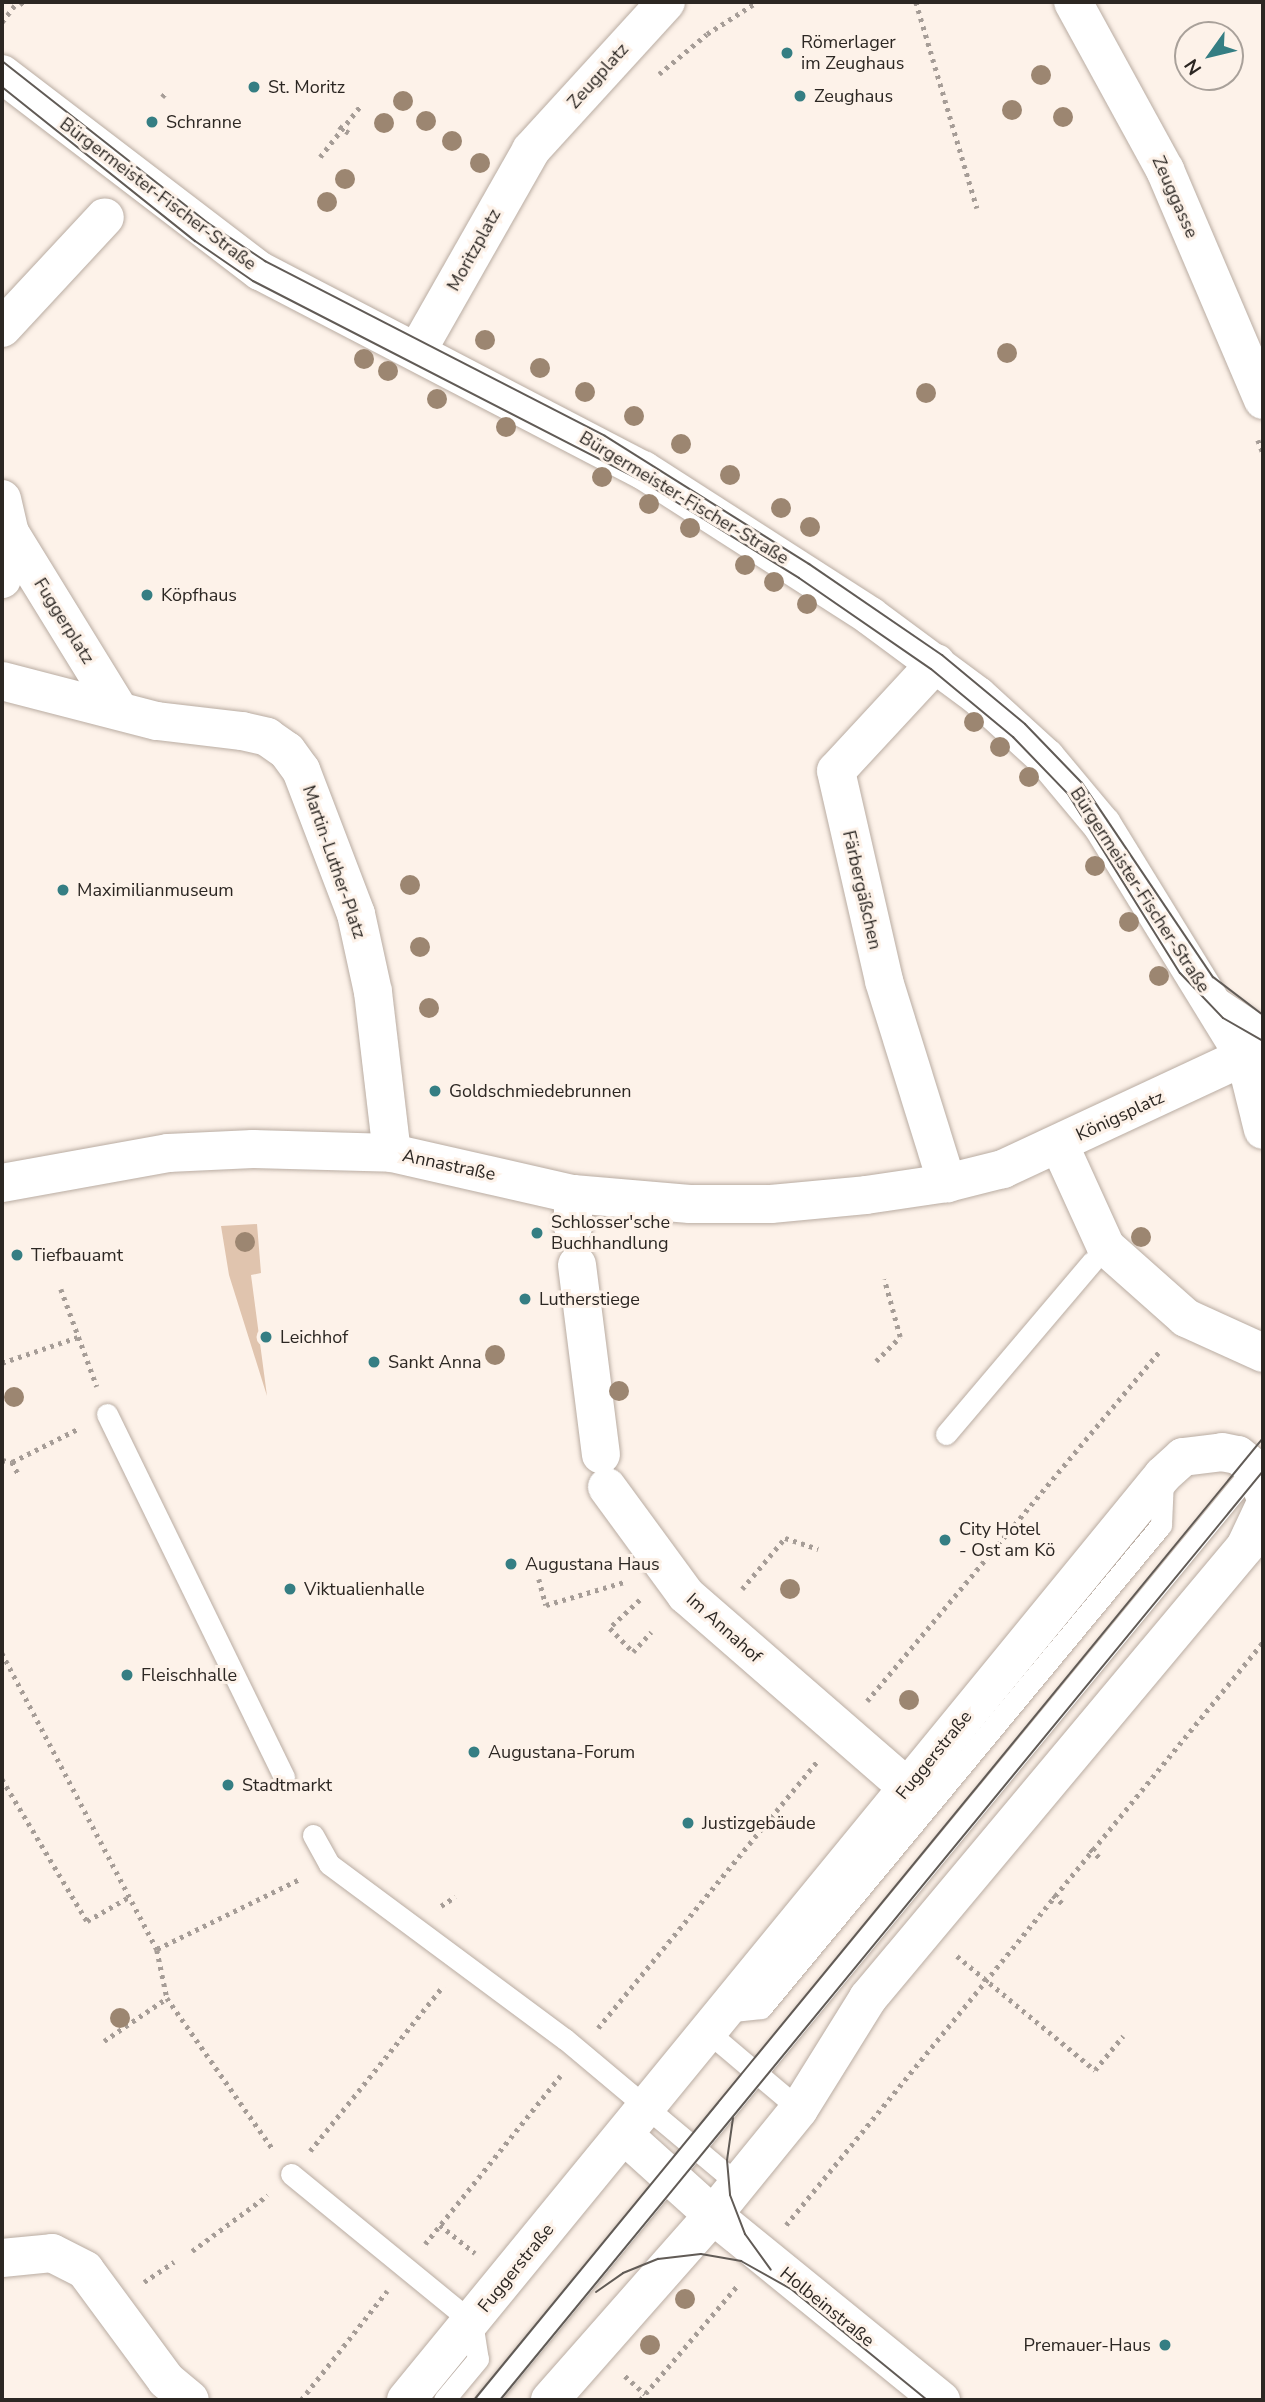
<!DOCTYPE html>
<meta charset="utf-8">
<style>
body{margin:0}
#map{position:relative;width:1265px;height:2402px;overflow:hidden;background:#fdf2e9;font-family:"Nunito Sans",sans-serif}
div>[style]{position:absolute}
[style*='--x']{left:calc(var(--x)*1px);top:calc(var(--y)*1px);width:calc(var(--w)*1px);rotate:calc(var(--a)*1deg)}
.green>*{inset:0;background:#e0c4ae}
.path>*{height:4.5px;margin-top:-2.25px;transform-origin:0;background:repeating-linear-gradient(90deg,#a69d97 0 3.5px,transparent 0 8.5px)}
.roads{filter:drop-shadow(0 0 2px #b9aca2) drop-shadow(0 0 2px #b9aca2)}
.lane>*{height:21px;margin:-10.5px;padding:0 10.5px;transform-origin:10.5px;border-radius:10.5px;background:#fff}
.street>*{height:38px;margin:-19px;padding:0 19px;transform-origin:19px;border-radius:19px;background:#fff}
.tram>*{height:2px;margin:-1px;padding:0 1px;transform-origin:1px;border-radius:1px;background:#615b56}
.trees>*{width:20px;height:20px;margin:-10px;border-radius:50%;background:#9c8671}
.dots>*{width:19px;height:19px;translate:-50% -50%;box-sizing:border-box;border:4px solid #fdf2e9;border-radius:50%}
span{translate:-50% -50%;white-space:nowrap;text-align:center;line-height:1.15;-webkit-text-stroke:6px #fdf2e9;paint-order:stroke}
.poi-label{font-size:18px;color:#2c2723}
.left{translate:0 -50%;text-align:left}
.right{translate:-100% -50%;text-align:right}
.street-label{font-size:18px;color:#2c2723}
.frame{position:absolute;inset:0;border:4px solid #2c2723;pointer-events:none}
.north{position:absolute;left:1174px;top:21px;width:70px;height:70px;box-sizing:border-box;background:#fdf2e9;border:2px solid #a9a19a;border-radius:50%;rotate:236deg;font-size:19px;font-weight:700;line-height:28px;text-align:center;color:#2c2723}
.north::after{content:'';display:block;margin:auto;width:24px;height:32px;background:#357e83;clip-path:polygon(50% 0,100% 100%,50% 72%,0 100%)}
</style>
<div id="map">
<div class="green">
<div style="clip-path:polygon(257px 1224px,261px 1273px,251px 1275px,267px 1396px,229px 1275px,221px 1226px)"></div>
</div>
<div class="path">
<div style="--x:21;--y:2;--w:4;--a:45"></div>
<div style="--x:916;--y:2;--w:215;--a:73.5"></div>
<div style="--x:2;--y:22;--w:25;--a:-53"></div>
<div style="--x:659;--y:74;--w:62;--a:-39.8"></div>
<div style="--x:707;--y:34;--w:59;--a:-32.6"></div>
<div style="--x:162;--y:97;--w:8;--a:-50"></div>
<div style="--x:339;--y:126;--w:12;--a:35"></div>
<div style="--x:320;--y:157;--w:66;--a:-51.7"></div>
<div style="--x:1258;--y:440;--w:14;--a:69"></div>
<div style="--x:61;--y:1289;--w:104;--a:69.8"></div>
<div style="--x:876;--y:1361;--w:34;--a:-45"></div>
<div style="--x:900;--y:1337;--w:60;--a:-105.4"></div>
<div style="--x:2;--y:1363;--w:80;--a:-18.9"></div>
<div style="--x:2;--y:1460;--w:10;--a:11"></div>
<div style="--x:12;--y:1462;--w:74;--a:-26.6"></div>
<div style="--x:12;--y:1462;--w:15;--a:62"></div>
<div style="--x:539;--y:1579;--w:27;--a:75"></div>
<div style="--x:546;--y:1605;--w:81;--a:-16.4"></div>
<div style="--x:742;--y:1589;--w:67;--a:-49.9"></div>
<div style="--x:785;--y:1538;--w:35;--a:18"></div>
<div style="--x:640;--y:1600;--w:41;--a:137"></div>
<div style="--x:610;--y:1628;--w:33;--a:46"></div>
<div style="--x:633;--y:1652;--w:27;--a:-48"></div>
<div style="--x:2;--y:1653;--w:335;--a:62.4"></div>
<div style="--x:157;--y:1950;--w:49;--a:78.2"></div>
<div style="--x:167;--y:1998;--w:183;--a:55"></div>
<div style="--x:867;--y:1701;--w:457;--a:-50.1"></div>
<div style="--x:2;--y:1779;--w:165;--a:59.1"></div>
<div style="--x:87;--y:1921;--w:48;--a:-29.7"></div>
<div style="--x:1090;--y:1849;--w:15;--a:42"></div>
<div style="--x:1053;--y:1895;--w:15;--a:42"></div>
<div style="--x:441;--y:1906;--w:17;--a:-33"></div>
<div style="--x:157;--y:1949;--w:159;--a:-26.1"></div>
<div style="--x:957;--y:1956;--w:179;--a:39.6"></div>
<div style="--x:1095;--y:2070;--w:44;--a:-50.5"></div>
<div style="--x:598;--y:2028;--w:345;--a:-50.6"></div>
<div style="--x:104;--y:2041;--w:76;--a:-34.3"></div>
<div style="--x:310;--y:2151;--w:212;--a:-51.1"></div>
<div style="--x:440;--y:2225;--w:45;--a:38.7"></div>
<div style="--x:786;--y:2225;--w:753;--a:-50.71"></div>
<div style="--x:425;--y:2244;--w:216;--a:-51.2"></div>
<div style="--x:192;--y:2251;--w:94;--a:-36.4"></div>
<div style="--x:144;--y:2282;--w:36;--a:-34"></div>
<div style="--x:625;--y:2376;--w:27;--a:42"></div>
<div style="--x:301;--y:2400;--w:139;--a:-51.7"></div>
<div style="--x:640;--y:2400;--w:150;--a:-49.6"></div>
</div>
<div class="roads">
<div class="lane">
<div style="--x:1221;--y:1000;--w:50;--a:33.7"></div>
<div style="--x:107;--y:1414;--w:404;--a:64"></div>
<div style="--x:946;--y:1434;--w:226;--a:-49.7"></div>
<div style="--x:313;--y:1835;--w:33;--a:61"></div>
<div style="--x:329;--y:1864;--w:294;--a:36.6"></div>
<div style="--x:565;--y:2039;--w:226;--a:40"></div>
<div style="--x:724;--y:2012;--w:37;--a:-6"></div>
<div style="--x:761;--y:2008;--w:627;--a:-50.37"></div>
<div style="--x:1161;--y:1525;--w:45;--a:-87.5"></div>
<div style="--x:708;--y:2032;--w:119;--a:40.2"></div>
<div style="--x:291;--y:2174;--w:234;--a:39.3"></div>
<div style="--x:472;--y:2322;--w:37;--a:81"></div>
<div style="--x:478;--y:2359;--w:53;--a:129.7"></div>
<div style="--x:487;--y:2400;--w:1207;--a:-50.55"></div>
</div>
<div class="street">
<div style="--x:1073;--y:2;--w:192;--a:61.3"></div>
<div style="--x:1165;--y:170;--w:250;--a:66.9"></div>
<div style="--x:2;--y:74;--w:325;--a:37.4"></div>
<div style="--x:260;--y:271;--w:432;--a:27.5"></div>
<div style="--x:643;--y:470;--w:270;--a:32.7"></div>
<div style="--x:870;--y:616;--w:134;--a:36.5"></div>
<div style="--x:978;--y:696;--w:92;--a:42.4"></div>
<div style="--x:1046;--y:758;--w:87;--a:50.1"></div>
<div style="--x:1102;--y:825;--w:273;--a:58.4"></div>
<div style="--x:1245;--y:1057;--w:75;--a:76.1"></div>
<div style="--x:2;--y:328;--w:151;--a:-47.1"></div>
<div style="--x:417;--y:351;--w:231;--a:-60.4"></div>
<div style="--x:531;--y:150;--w:200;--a:-47.6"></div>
<div style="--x:2;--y:499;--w:35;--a:77"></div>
<div style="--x:10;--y:533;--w:47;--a:99.9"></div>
<div style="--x:10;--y:533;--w:208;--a:58.4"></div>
<div style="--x:936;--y:663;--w:147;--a:132.8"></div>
<div style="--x:836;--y:771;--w:215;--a:77.1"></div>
<div style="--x:884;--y:981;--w:212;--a:72.7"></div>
<div style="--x:2;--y:681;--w:160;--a:14.5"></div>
<div style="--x:157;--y:721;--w:86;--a:6.7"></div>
<div style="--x:242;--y:731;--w:26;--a:13"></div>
<div style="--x:267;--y:737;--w:24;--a:35"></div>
<div style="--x:287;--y:751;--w:24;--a:54"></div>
<div style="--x:301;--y:770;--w:154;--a:69.1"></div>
<div style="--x:356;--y:914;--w:80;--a:77.7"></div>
<div style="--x:373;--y:992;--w:162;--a:83.3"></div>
<div style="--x:1059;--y:1144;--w:113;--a:65.5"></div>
<div style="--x:1106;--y:1247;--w:107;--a:41.6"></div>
<div style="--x:1186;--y:1318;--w:85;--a:24.4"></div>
<div style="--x:2;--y:1183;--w:169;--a:-10.2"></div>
<div style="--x:168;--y:1153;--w:85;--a:-2.7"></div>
<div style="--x:253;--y:1149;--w:139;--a:1.6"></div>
<div style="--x:392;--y:1153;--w:186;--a:12.8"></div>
<div style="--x:573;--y:1194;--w:117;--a:4.9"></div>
<div style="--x:690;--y:1204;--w:81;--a:0"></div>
<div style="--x:771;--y:1204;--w:95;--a:-5.4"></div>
<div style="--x:866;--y:1195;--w:82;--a:-8.4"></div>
<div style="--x:947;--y:1183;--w:58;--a:-14"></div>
<div style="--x:1003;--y:1169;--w:287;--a:-25"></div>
<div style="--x:573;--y:1194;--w:33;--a:90"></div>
<div style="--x:577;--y:1265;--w:191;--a:82.8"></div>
<div style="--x:607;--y:1487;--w:134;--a:53.8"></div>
<div style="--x:686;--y:1595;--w:294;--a:41"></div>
<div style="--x:624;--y:2135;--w:120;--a:42"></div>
<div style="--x:713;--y:2215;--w:294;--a:39.1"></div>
<div style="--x:2;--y:2258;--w:50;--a:-5.7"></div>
<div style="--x:52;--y:2253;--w:37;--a:27"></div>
<div style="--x:85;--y:2270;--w:137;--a:53.6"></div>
<div style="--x:166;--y:2380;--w:31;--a:40"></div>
<div style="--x:406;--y:2400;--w:1195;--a:-50.7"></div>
<div style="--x:1163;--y:1475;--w:27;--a:-42"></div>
<div style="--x:1183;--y:1457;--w:39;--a:-7"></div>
<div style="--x:1222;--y:1452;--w:16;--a:11"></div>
<div style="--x:1238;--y:1455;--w:21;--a:39"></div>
<div style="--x:1254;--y:1468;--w:26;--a:69"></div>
<div style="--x:550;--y:2400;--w:247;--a:-48.6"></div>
<div style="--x:713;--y:2215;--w:136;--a:-50.9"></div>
<div style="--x:799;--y:2109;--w:131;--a:-58.1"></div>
<div style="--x:868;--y:1998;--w:588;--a:-50.11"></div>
<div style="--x:1245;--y:1547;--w:42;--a:-64.7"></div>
</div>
</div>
<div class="tram">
<div style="--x:2;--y:61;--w:262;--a:38.2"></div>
<div style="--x:208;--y:223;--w:69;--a:33.7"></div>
<div style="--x:265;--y:261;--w:382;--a:27.2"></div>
<div style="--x:605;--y:436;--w:241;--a:32.1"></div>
<div style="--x:809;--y:564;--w:161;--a:34.4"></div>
<div style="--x:942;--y:655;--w:108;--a:39.7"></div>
<div style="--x:1025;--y:724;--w:82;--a:46"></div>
<div style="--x:1082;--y:783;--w:234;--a:56"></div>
<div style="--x:1213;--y:977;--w:63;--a:37.2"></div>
<div style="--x:2;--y:87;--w:247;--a:38.6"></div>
<div style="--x:195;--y:241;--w:70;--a:34.6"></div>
<div style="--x:253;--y:281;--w:434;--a:27.2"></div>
<div style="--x:639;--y:479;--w:188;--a:31.7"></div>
<div style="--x:799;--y:578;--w:160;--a:34.6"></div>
<div style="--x:931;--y:669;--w:107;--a:39.7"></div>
<div style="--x:1013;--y:737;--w:79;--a:46"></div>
<div style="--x:1068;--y:794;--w:211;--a:58"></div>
<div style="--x:1180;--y:973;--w:62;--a:46.3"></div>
<div style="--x:1223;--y:1018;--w:46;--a:29.9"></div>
<div style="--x:733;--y:2118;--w:42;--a:98.1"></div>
<div style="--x:727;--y:2160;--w:35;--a:85"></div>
<div style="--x:730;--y:2195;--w:42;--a:69"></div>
<div style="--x:745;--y:2234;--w:44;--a:54.2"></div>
<div style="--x:596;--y:2292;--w:33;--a:-35"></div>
<div style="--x:623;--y:2273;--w:38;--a:-22"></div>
<div style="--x:658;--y:2259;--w:43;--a:-6.6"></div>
<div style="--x:701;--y:2254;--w:41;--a:9.9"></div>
<div style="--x:741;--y:2261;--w:57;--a:29.2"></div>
<div style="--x:791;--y:2289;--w:176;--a:39.2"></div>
<div style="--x:474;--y:2400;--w:1244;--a:-50.64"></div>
<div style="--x:500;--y:2400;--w:1202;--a:-50.6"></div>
</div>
<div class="trees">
<div style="left:1041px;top:75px"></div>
<div style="left:403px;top:101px"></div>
<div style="left:1012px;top:110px"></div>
<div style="left:1063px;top:117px"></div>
<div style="left:426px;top:121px"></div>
<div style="left:384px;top:123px"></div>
<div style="left:452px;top:141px"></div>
<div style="left:480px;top:163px"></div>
<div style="left:345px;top:179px"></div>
<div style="left:327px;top:202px"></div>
<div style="left:485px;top:340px"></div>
<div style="left:1007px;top:353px"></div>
<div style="left:364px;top:359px"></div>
<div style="left:540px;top:368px"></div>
<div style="left:388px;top:371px"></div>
<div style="left:585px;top:392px"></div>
<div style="left:926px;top:393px"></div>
<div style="left:437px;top:399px"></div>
<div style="left:634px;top:416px"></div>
<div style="left:506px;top:427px"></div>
<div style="left:681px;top:444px"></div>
<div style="left:730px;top:475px"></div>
<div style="left:602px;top:477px"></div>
<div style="left:649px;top:504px"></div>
<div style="left:781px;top:508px"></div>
<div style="left:810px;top:527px"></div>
<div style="left:690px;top:528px"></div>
<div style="left:745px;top:565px"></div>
<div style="left:774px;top:582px"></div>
<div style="left:807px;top:604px"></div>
<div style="left:974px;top:722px"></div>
<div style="left:1000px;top:747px"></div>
<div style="left:1029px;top:777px"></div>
<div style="left:1095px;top:866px"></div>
<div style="left:410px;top:885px"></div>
<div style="left:1129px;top:922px"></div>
<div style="left:420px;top:947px"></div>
<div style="left:1159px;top:976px"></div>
<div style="left:429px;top:1008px"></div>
<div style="left:1141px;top:1237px"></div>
<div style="left:245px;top:1242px"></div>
<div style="left:495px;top:1355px"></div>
<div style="left:619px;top:1391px"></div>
<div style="left:14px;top:1397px"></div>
<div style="left:790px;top:1589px"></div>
<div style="left:909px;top:1700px"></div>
<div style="left:120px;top:2018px"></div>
<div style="left:685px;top:2299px"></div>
<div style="left:650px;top:2345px"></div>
</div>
<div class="dots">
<div style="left:787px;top:53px;background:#357e83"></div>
<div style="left:254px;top:87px;background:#357e83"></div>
<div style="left:800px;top:96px;background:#357e83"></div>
<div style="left:152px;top:122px;background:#357e83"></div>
<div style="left:147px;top:595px;background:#357e83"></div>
<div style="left:63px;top:890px;background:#357e83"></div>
<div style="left:435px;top:1091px;background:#357e83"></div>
<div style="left:537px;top:1233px;background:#357e83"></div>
<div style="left:17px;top:1255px;background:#357e83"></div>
<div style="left:525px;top:1299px;background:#357e83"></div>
<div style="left:266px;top:1337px;background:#357e83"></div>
<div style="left:374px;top:1362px;background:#357e83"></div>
<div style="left:945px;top:1540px;background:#357e83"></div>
<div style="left:511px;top:1564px;background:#357e83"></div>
<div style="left:290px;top:1589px;background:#357e83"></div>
<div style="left:127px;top:1675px;background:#357e83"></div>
<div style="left:474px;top:1752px;background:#357e83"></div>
<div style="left:228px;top:1785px;background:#357e83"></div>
<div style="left:688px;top:1823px;background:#357e83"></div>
<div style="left:1165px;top:2345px;background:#357e83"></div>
</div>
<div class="poi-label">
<span class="left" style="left:801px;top:53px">Römerlager<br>im Zeughaus</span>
<span class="left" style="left:268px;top:87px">St. Moritz</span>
<span class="left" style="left:814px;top:96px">Zeughaus</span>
<span class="left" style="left:166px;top:122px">Schranne</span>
<span class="left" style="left:161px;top:595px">Köpfhaus</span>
<span class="left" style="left:77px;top:890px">Maximilianmuseum</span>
<span class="left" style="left:449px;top:1091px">Goldschmiedebrunnen</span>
<span class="left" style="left:551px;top:1233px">Schlosser'sche<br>Buchhandlung</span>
<span class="left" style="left:31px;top:1255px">Tiefbauamt</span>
<span class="left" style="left:539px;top:1299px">Lutherstiege</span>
<span class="left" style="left:280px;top:1337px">Leichhof</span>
<span class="left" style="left:388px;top:1362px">Sankt Anna</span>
<span class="left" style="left:959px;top:1540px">City Hotel<br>- Ost am Kö</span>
<span class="left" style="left:525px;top:1564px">Augustana Haus</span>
<span class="left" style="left:304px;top:1589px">Viktualienhalle</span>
<span class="left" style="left:141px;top:1675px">Fleischhalle</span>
<span class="left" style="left:488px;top:1752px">Augustana-Forum</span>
<span class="left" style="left:242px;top:1785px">Stadtmarkt</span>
<span class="left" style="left:702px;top:1823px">Justizgebäude</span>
<span class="right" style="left:1151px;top:2345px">Premauer-Haus</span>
</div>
<div class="street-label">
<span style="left:598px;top:76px;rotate:-48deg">Zeugplatz</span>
<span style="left:158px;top:194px;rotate:37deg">Bürgermeister-Fischer-Straße</span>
<span style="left:1175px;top:197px;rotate:66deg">Zeuggasse</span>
<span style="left:474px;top:250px;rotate:-61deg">Moritzplatz</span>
<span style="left:684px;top:498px;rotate:31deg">Bürgermeister-Fischer-Straße</span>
<span style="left:64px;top:621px;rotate:58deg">Fuggerplatz</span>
<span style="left:334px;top:862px;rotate:71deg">Martin-Luther-Platz</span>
<span style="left:862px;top:890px;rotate:77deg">Färbergäßchen</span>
<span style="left:1140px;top:890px;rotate:57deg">Bürgermeister-Fischer-Straße</span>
<span style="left:1120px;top:1116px;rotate:-25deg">Königsplatz</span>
<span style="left:449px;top:1165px;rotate:12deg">Annastraße</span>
<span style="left:724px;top:1628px;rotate:42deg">Im Annahof</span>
<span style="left:934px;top:1755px;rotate:-51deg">Fuggerstraße</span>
<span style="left:516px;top:2268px;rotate:-51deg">Fuggerstraße</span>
<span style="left:827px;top:2307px;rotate:39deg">Holbeinstraße</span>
</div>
<div class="frame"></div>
<div class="north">N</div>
</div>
